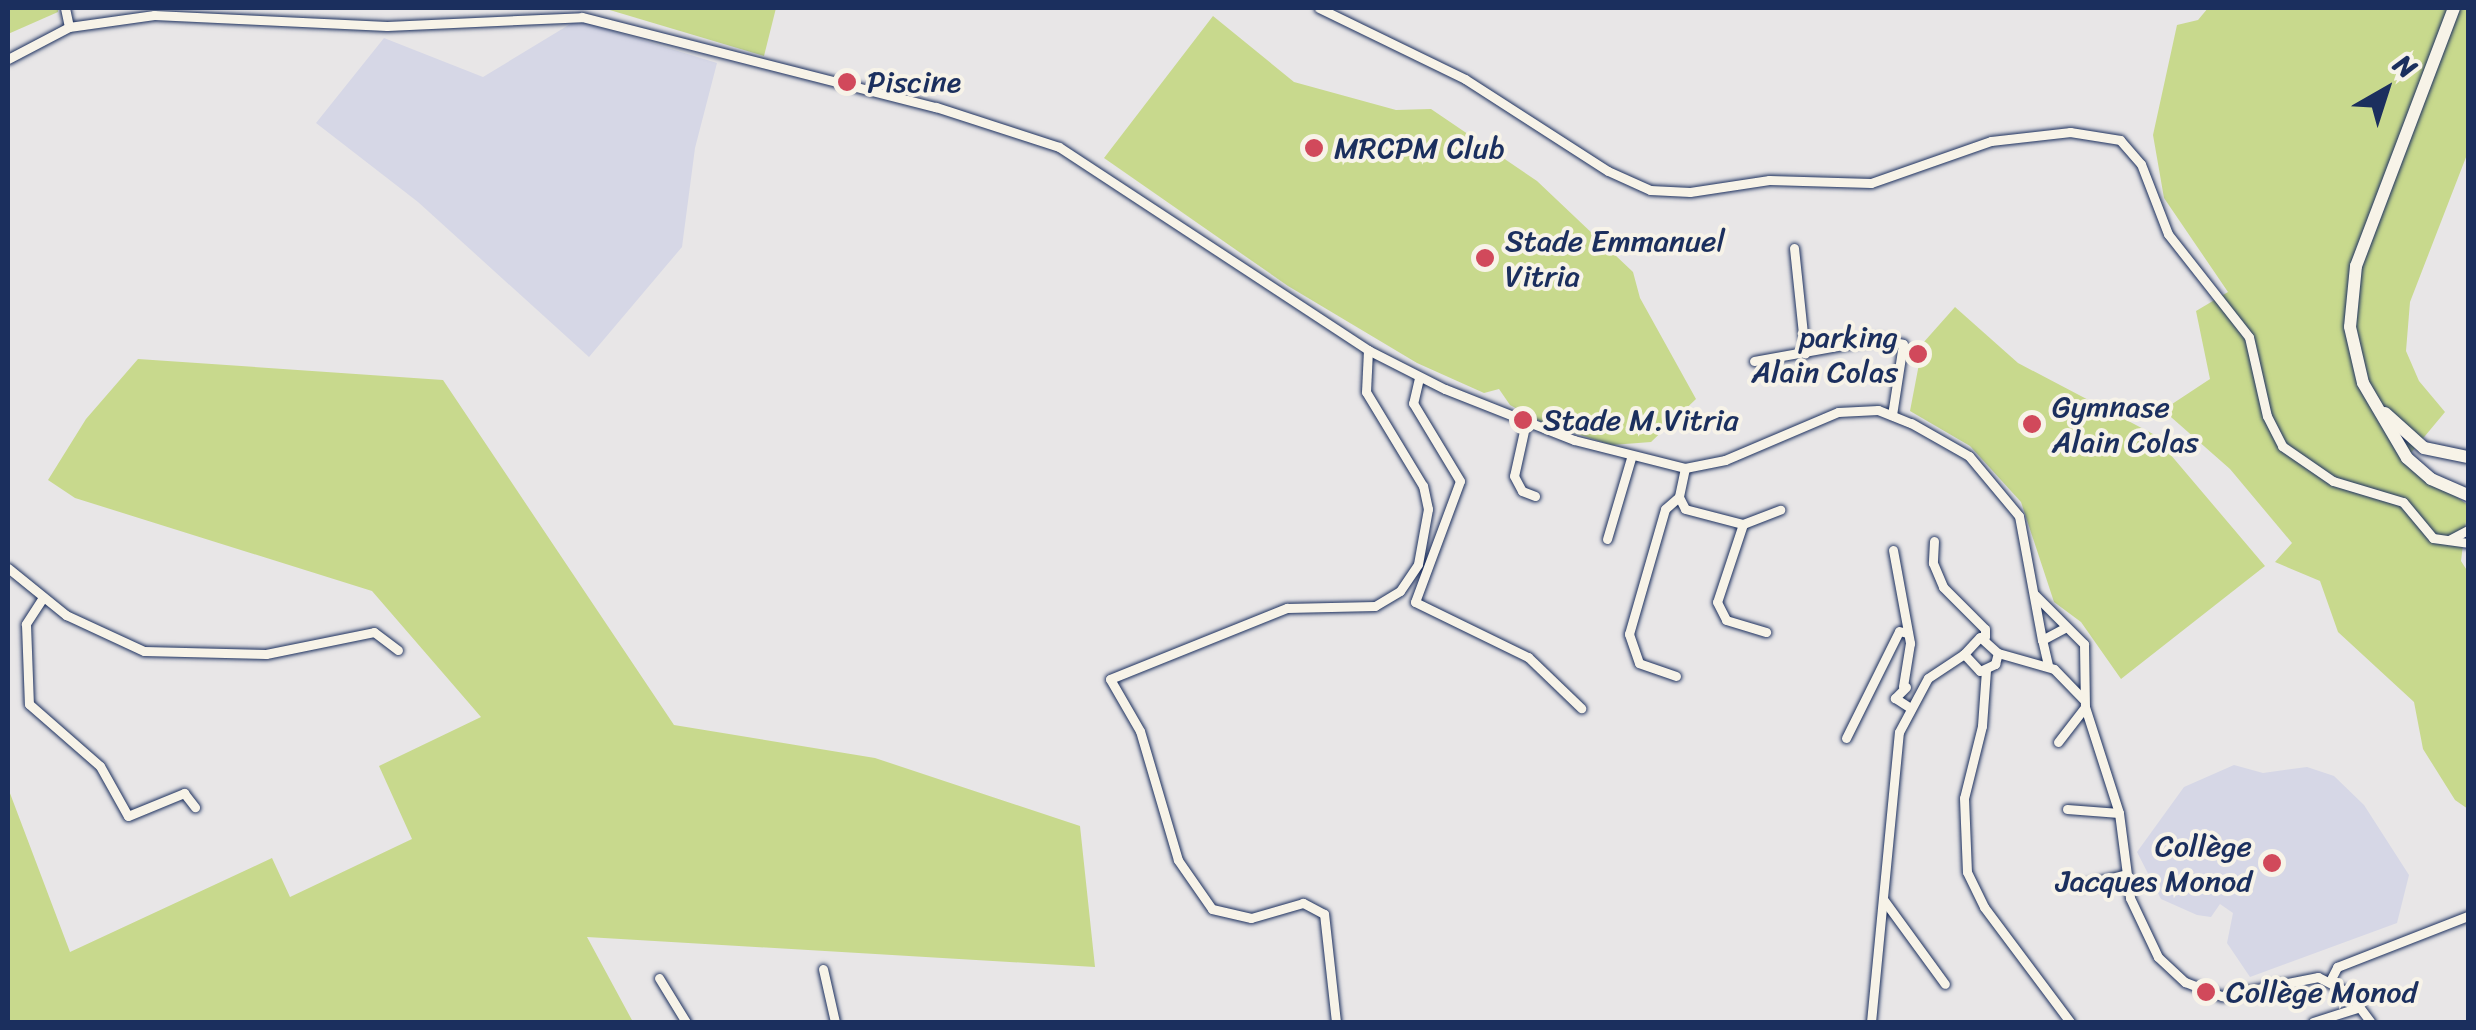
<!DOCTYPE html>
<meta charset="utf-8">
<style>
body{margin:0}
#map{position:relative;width:2476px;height:1030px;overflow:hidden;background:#e8e6e7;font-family:Sriracha,sans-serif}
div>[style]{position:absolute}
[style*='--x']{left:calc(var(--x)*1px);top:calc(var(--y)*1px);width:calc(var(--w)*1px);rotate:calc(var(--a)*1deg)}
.built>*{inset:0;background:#d6d7e6}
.green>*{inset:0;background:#c8d98d}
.roads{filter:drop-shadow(0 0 2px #1b2f5e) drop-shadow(0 0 2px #1b2f5e)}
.minor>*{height:9px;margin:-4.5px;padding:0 4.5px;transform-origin:4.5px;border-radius:4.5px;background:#f7f3e8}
.secondary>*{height:12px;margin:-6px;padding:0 6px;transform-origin:6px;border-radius:6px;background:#f7f3e8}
.dots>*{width:28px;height:28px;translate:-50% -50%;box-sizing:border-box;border:5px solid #f7f3e8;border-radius:50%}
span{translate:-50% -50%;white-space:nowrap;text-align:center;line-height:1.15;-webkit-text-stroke:8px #f7f3e8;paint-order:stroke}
.poi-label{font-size:30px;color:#1b2f5e}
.left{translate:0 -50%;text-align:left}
.right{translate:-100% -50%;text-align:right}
.frame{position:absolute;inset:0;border:10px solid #1b2f5e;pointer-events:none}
.north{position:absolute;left:2336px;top:40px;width:100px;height:100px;-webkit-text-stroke:8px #f7f3e8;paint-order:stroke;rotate:39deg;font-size:28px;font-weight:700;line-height:40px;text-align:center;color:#1b2f5e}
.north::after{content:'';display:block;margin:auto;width:35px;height:45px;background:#1b2f5e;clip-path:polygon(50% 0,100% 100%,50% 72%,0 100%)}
</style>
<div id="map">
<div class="built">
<div style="clip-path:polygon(577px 20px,717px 63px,695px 148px,682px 247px,589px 357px,418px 202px,316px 123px,384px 38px,483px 77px)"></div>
<div style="clip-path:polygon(2234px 765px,2263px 773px,2307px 767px,2334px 776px,2364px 805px,2409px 875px,2397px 923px,2250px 977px,2227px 943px,2233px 913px,2220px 904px,2211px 917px,2197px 915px,2161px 899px,2137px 852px,2184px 787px)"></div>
</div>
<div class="green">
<div style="clip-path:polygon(8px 8px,58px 8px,58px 12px,8px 34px)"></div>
<div style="clip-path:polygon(603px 8px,776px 8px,764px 56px)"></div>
<div style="clip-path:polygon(2208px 8px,2468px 8px,2468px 152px,2410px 302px,2406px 351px,2419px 381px,2445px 412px,2405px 460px,2468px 505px,2461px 561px,2468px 572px,2468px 809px,2455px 800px,2423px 749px,2414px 702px,2338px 632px,2320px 581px,2275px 562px,2292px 543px,2230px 469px,2163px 410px,2210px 379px,2196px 311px,2228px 292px,2164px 198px,2153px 135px,2177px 25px,2198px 20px)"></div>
<div style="clip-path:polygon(1213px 16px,1294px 82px,1396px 110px,1431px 109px,1537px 181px,1633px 272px,1640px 298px,1696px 399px,1651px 442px,1612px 445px,1545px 424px,1510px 405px,1499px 389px,1484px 393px,1417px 363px,1288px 286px,1104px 158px)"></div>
<div style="clip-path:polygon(1955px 307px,2018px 363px,2153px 434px,2265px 566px,2121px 679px,2081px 622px,2054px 602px,2021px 502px,1970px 446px,1910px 411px,1923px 343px)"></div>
<div style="clip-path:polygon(138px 359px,443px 380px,674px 725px,875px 758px,1080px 826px,1095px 967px,587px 937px,633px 1022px,8px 1022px,8px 788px,70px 952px,272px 858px,290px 897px,412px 839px,379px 766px,481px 717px,372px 591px,75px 498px,48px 480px,86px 419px)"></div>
</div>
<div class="roads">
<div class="minor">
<div style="--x:65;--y:8;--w:19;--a:78"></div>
<div style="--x:1319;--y:8;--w:162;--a:25.9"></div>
<div style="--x:1465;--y:79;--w:170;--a:32.8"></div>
<div style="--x:1608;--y:171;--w:46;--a:24.3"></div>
<div style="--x:1650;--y:190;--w:40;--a:2.9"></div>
<div style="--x:1690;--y:192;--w:80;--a:-8.6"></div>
<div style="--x:1769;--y:180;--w:102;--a:1.7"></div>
<div style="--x:1871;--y:183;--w:127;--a:-19.3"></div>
<div style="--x:1991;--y:141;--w:80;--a:-6.5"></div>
<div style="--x:2070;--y:132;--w:51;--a:9.1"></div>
<div style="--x:2120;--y:140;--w:32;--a:49"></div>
<div style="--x:2141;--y:164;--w:75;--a:68.9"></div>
<div style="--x:2168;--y:234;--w:131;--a:51.8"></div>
<div style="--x:2249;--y:337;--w:81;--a:77.2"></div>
<div style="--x:2267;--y:416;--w:34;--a:63"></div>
<div style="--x:2282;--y:446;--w:62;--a:34.5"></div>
<div style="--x:2333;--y:481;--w:73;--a:16.7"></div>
<div style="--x:2403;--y:502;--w:47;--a:50.2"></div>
<div style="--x:2433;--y:538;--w:35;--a:8"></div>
<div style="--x:8;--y:59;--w:69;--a:-27.7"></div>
<div style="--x:69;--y:27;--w:86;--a:-8"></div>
<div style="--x:154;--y:15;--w:233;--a:2.7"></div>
<div style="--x:387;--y:26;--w:195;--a:-2.6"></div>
<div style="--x:582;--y:17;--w:365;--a:14.3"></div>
<div style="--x:936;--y:107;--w:129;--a:18"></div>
<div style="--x:1059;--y:147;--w:370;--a:33.3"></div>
<div style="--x:1368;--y:350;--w:86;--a:26.9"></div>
<div style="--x:1445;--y:389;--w:139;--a:21.6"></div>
<div style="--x:1574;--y:440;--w:114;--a:14.2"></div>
<div style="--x:1685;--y:468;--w:41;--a:-11.3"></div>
<div style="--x:1725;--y:460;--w:123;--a:-23"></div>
<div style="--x:1838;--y:412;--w:40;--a:-2.9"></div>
<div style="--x:1878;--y:410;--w:35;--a:22"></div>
<div style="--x:1911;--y:423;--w:67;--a:29.6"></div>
<div style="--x:1969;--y:456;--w:78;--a:50.2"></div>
<div style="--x:2019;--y:516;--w:126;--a:79.5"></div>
<div style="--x:1794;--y:248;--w:106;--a:84"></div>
<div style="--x:1754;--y:361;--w:124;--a:-10.2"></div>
<div style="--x:1876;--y:339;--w:27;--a:10"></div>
<div style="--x:1903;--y:344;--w:72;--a:98.8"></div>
<div style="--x:1419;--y:378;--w:26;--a:103"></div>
<div style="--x:1413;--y:403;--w:91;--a:58.9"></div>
<div style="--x:1460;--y:481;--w:129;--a:110.4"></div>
<div style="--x:1415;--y:602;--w:126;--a:26"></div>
<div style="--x:1528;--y:657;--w:74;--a:43.9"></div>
<div style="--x:1526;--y:422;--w:55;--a:102.5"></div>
<div style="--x:1514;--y:476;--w:17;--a:62"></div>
<div style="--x:1522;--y:491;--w:14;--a:21"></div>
<div style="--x:1685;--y:468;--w:30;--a:102"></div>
<div style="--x:1679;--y:497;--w:13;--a:63"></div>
<div style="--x:1685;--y:509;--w:60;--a:14.5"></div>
<div style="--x:1743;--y:524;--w:40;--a:-21"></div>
<div style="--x:1743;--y:524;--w:82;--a:108.4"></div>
<div style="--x:1717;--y:602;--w:20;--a:63"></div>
<div style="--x:1726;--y:620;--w:42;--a:16.7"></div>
<div style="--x:1607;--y:539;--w:84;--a:-73.5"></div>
<div style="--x:2449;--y:540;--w:21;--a:-28"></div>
<div style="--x:1934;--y:541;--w:22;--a:93"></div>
<div style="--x:1933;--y:563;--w:26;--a:67"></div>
<div style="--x:1943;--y:587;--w:59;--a:45"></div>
<div style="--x:1985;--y:629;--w:8;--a:90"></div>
<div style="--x:1893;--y:550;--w:95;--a:79.6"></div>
<div style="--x:1910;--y:643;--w:44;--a:99.2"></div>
<div style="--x:8;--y:568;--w:75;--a:39"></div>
<div style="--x:66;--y:615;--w:86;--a:24.8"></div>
<div style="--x:144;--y:651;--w:122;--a:1.4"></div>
<div style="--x:266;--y:654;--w:110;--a:-11.5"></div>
<div style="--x:374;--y:632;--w:30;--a:37"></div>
<div style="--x:2034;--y:594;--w:71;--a:45"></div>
<div style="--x:2084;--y:644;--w:63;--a:89.1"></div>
<div style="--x:2085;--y:707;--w:111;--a:72.2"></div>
<div style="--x:2119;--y:813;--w:86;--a:82.6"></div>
<div style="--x:2130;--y:898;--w:65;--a:64.6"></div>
<div style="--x:2158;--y:957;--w:37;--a:43"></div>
<div style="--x:2185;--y:982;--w:40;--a:21"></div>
<div style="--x:2222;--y:996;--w:98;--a:-11.2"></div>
<div style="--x:2318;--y:977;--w:34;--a:27"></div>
<div style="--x:2348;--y:992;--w:38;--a:53"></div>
<div style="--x:42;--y:599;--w:30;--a:123"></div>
<div style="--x:26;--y:624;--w:80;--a:87.9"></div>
<div style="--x:29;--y:704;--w:94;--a:41.1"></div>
<div style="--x:100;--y:766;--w:57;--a:60.8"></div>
<div style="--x:128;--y:816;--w:61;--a:-22.3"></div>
<div style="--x:184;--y:793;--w:18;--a:52"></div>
<div style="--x:1998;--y:653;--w:58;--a:15.9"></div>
<div style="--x:2054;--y:669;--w:42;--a:46"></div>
<div style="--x:1964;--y:654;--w:23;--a:-47"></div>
<div style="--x:1980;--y:637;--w:24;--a:42"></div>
<div style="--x:1964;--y:654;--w:23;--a:47"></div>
<div style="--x:1980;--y:671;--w:17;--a:-25"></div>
<div style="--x:1995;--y:664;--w:11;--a:-75"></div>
<div style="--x:2048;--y:665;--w:26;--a:-103"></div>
<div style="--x:2042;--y:640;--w:27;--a:-28"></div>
<div style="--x:1986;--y:670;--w:56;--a:94.1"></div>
<div style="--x:1982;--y:726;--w:74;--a:104"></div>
<div style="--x:1964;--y:798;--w:74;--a:87.7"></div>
<div style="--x:1967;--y:872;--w:39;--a:64"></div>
<div style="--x:1984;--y:907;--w:144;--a:53.2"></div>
<div style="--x:1676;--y:676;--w:39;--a:-161"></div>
<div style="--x:1639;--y:663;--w:31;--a:-109"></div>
<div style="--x:1629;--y:634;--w:130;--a:-73.9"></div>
<div style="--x:1665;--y:509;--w:18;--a:-41"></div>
<div style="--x:1906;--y:687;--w:16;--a:135"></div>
<div style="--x:1895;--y:698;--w:17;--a:33"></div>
<div style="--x:1846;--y:738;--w:119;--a:-63.6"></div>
<div style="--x:1899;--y:631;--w:8;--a:14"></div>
<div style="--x:2058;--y:742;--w:44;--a:-52.4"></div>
<div style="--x:2067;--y:809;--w:52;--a:4.4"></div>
<div style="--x:2079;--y:886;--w:49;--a:-14"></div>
<div style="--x:1883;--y:899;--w:105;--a:53.9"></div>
<div style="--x:823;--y:969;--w:54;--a:77.2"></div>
<div style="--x:659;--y:978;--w:52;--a:58.5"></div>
<div style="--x:2330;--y:981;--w:16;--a:-63"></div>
<div style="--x:2337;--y:967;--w:141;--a:-21.3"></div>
<div style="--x:1336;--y:1022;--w:109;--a:-96.3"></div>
<div style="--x:1324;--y:914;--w:24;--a:-152"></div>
<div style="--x:1303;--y:903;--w:54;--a:163.9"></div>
<div style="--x:1251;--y:918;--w:40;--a:-167"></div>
<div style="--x:1212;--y:909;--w:60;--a:-124.8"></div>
<div style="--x:1178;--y:860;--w:134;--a:-106.4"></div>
<div style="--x:1140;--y:731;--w:60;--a:-120"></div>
<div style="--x:1110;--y:679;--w:191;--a:-21.9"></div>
<div style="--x:1287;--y:608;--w:88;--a:-1.3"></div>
<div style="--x:1375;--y:606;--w:29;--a:-31"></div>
<div style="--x:1400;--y:591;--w:32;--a:-56"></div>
<div style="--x:1418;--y:564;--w:56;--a:-79.7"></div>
<div style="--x:1428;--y:509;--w:24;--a:-102"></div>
<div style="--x:1423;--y:486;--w:110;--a:-121.2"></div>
<div style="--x:1366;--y:392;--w:42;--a:-87.3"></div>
<div style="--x:1871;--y:1022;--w:291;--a:-84.5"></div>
<div style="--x:1899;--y:732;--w:61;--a:-61.8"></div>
<div style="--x:1928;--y:678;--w:43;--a:-33.7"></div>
<div style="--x:2313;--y:1022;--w:49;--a:-17.7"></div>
</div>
<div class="secondary">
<div style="--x:2454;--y:8;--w:276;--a:110.8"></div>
<div style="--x:2356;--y:266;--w:61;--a:95.6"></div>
<div style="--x:2350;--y:327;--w:57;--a:76.9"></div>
<div style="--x:2363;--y:383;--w:87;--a:59.6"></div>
<div style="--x:2407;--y:458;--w:32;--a:41"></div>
<div style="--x:2431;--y:479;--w:40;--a:23.4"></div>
<div style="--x:2385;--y:413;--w:52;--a:41.9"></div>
<div style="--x:2424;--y:448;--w:45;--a:11.6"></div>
</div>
</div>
<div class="dots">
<div style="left:847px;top:82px;background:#d1495b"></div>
<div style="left:1314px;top:148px;background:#d1495b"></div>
<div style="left:1485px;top:258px;background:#d1495b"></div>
<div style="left:1918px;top:354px;background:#d1495b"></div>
<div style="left:1523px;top:420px;background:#d1495b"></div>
<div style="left:2032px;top:424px;background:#d1495b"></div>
<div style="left:2272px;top:863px;background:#d1495b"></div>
<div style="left:2206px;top:992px;background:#d1495b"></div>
</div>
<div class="poi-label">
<span class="left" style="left:867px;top:82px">Piscine</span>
<span class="left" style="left:1334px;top:148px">MRCPM Club</span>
<span class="left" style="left:1505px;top:258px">Stade Emmanuel<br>Vitria</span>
<span class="right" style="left:1898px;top:354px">parking<br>Alain Colas</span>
<span class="left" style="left:2052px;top:424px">Gymnase<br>Alain Colas</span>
<span class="left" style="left:1543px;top:420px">Stade M.Vitria</span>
<span class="right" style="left:2252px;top:863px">Collège<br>Jacques Monod</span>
<span class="left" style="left:2226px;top:992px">Collège Monod</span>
</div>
<div class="frame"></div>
<div class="north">N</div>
</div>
